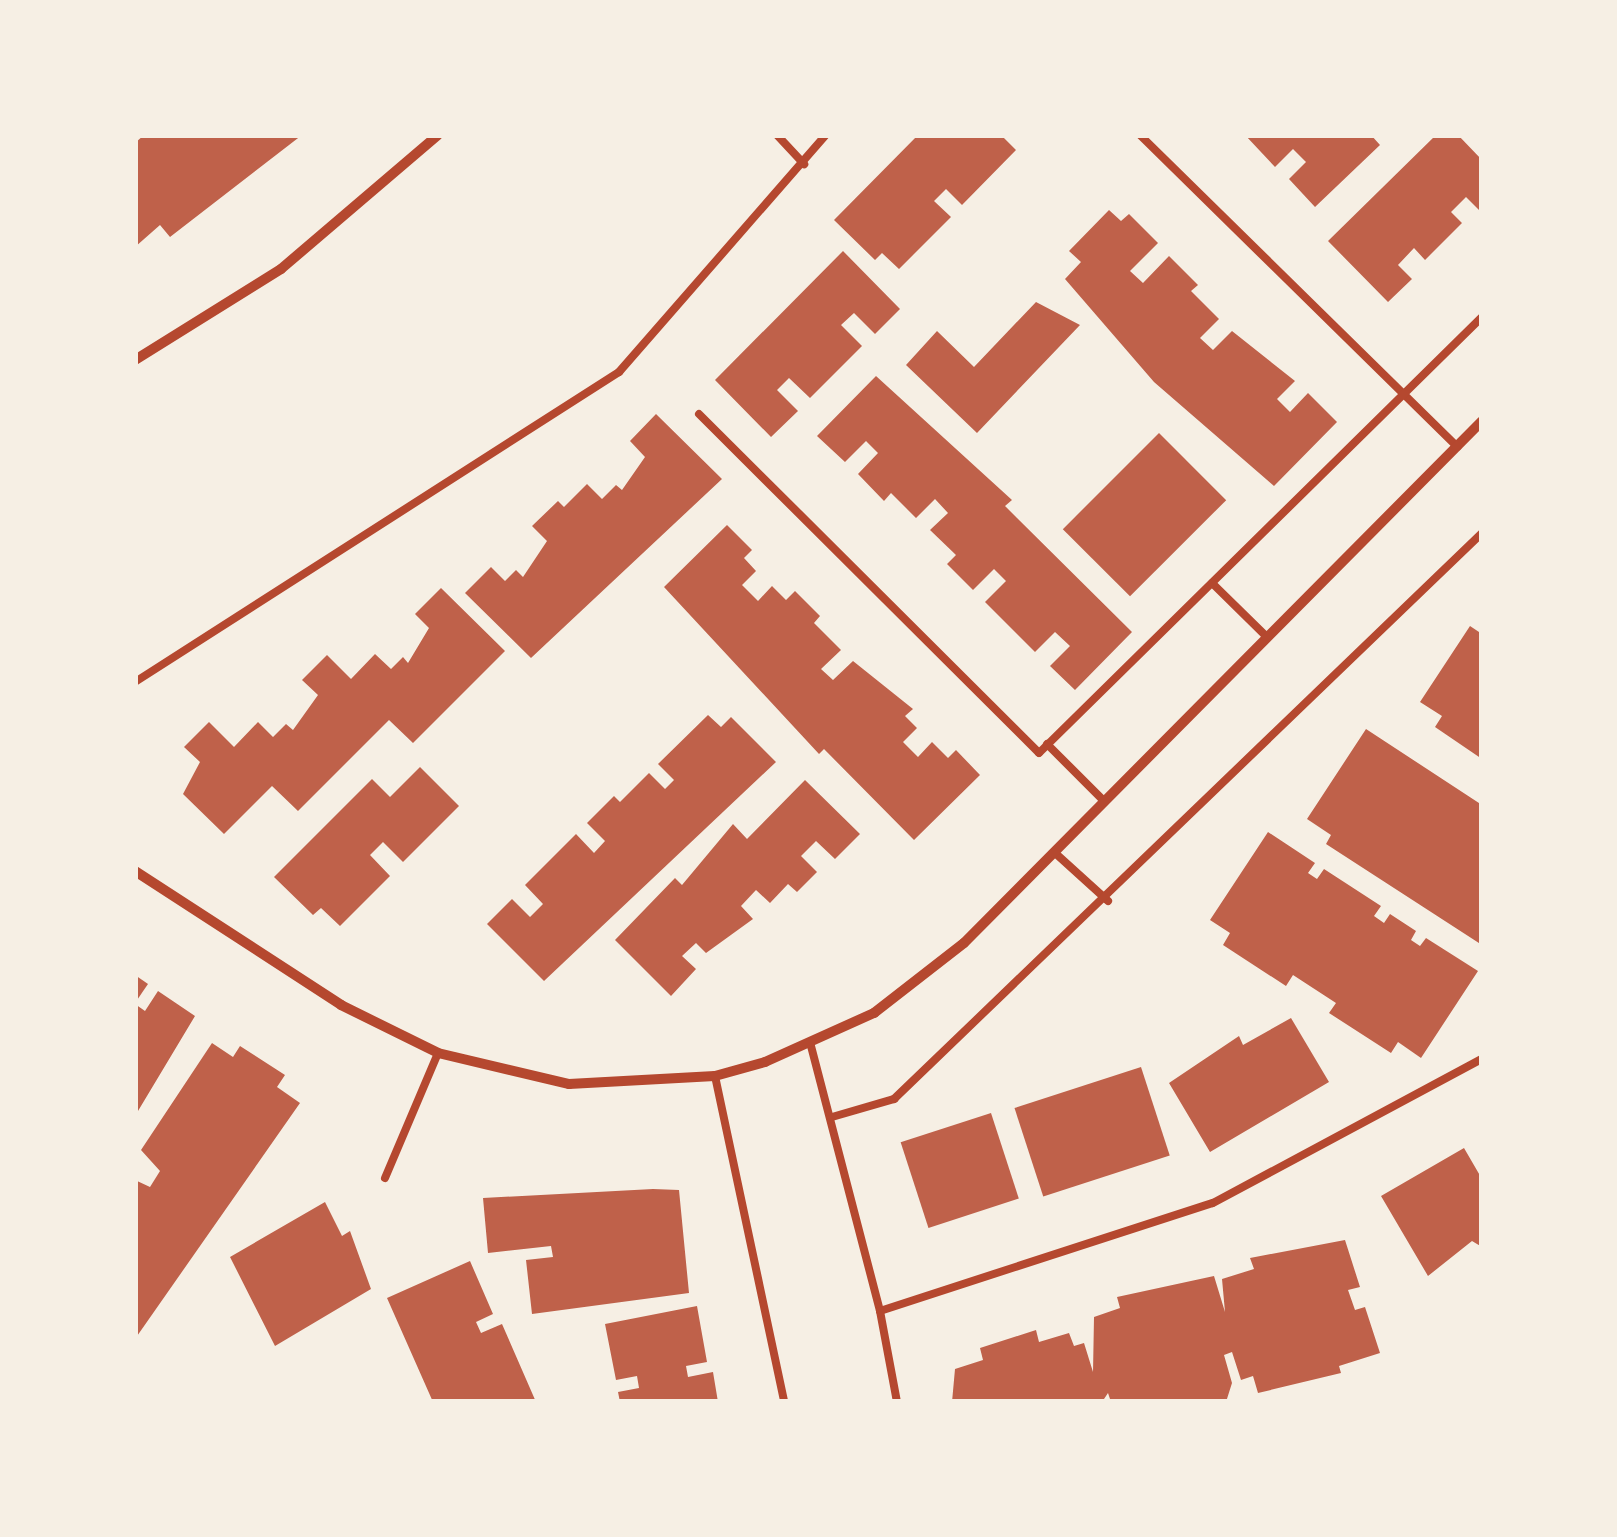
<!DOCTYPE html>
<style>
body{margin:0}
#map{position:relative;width:1617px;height:1537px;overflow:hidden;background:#f6efe4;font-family:Roboto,sans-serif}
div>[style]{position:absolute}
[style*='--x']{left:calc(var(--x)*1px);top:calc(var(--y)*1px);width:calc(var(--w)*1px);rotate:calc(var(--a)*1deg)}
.building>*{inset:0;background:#bf614a;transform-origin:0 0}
.service>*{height:8px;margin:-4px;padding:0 4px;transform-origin:4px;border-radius:4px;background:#b5482f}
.minor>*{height:10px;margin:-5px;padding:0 5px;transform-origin:5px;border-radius:5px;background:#b5482f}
span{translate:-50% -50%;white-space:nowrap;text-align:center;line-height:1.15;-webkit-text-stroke:9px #f6efe4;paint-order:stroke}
.frame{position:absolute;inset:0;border:138px solid #f6efe4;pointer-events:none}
</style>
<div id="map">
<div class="building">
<div style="clip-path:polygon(144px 135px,302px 135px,170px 237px,160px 225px,135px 247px,135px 143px)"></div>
<div style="clip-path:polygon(918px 135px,1001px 135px,1016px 150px,962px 205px,946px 189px,934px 201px,951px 217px,899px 269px,882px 253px,875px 260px,834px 220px)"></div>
<div style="clip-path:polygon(1245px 135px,1371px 135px,1380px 145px,1315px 207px,1289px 179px,1306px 162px,1293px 149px,1275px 167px)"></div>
<div style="clip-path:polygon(1436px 135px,1458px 135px,1482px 160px,1482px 213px,1466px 197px,1451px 212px,1462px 223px,1425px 260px,1414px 248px,1398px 265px,1412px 279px,1388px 302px,1328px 241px)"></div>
<div style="clip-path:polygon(1109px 210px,1121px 221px,1129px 214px,1158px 243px,1130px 271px,1143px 283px,1169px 256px,1198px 285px,1191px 291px,1219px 319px,1200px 338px,1213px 350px,1232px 331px,1295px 381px,1277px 399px,1290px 412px,1308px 393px,1337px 422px,1274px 486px,1154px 382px,1065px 279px,1081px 262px,1069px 251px)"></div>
<div style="clip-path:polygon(843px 251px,900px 309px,875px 334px,854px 313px,841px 325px,862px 346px,810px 398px,789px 378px,777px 390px,798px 411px,771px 437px,715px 380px)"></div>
<div style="clip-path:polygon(1036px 302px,1080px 325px,977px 433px,906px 365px,937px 331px,974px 367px)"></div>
<div style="clip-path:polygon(876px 376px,1012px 500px,1005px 506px,1132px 632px,1075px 690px,1050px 666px,1070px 646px,1055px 632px,1035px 652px,985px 602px,1006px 581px,994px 569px,973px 590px,947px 564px,956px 555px,930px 530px,948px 513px,935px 499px,916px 518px,891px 493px,884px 501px,858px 474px,878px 453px,866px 441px,845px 462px,817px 436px)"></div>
<div style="clip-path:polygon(656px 414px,722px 479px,531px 658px,465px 593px,491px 567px,505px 581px,516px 570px,523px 577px,547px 541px,532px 526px,558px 501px,564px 507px,587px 484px,602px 499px,616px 485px,622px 490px,645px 457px,630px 441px)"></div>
<div style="left:1159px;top:433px;width:95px;height:136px;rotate:45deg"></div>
<div style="clip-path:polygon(727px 525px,752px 550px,744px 558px,756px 571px,742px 585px,758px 601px,772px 586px,786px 600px,795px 591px,820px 616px,814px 623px,841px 650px,821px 669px,833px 680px,853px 661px,913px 709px,905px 716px,917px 728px,903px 742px,918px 757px,932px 742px,948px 758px,956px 750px,980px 775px,914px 840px,824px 749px,819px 754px,664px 587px)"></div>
<div style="clip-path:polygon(441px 588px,505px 651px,413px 743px,389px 720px,298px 811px,272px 786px,224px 834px,183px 794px,200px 762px,184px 747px,209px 722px,234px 747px,258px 722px,273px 737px,286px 724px,293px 730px,318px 695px,302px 680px,327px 655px,351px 679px,375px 654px,391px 669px,403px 657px,408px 663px,429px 628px,415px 614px)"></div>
<div style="clip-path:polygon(1470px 626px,1482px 634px,1482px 759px,1435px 727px,1442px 716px,1420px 702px)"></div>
<div style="clip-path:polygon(708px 715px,721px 727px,731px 717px,776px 762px,544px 981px,487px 924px,512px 899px,530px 917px,543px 904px,525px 885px,576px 834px,594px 853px,605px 841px,587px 823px,614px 796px,620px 802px,649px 773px,665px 789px,674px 780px,658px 764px)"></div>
<div style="clip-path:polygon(1366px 729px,1482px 805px,1482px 945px,1326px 844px,1331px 835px,1307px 819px)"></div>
<div style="clip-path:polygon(420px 767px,459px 806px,403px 862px,383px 842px,370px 855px,390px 876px,340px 926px,321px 908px,313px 915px,274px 877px,372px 779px,390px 797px)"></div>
<div style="clip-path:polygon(805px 780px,860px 834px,835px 859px,816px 841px,801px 856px,817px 872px,797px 892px,788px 884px,770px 903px,756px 890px,741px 906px,753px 919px,706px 953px,696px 943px,682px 956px,696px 969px,671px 996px,615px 940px,675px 878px,682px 885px,733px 824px,747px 839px)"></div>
<div style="clip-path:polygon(1268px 832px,1315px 863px,1308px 873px,1317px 879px,1324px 869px,1381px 906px,1374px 916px,1384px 923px,1390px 914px,1416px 931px,1411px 940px,1420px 946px,1426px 938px,1478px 971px,1421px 1058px,1398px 1042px,1391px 1053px,1329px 1013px,1336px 1003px,1293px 975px,1286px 986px,1223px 945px,1230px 933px,1210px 920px)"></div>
<div style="clip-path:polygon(135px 975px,148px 984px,135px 1003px)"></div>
<div style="clip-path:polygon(158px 991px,195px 1016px,135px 1116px,135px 1004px,145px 1011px)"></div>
<div style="clip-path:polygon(1291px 1018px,1329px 1082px,1210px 1152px,1169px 1083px,1239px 1036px,1243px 1045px)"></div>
<div style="clip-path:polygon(212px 1043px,233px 1057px,240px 1046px,285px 1075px,277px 1087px,300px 1103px,135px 1339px,135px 1180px,150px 1187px,160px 1171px,141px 1150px)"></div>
<div style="left:1141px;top:1067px;width:93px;height:133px;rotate:72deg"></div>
<div style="left:991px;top:1113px;width:90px;height:95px;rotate:72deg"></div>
<div style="clip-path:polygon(1464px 1148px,1482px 1179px,1482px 1247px,1472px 1241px,1428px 1276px,1381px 1196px)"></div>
<div style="clip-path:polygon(653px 1189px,679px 1190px,689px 1293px,532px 1314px,526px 1260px,553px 1257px,551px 1246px,488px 1253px,483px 1198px)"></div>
<div style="clip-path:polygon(325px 1202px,342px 1236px,350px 1231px,371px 1289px,275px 1346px,230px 1257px)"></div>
<div style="clip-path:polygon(1345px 1240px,1360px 1287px,1348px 1290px,1355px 1310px,1365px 1307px,1380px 1353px,1339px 1366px,1341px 1373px,1258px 1393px,1253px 1376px,1241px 1380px,1232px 1352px,1224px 1355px,1232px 1383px,1226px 1402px,1111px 1402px,1108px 1393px,1102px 1402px,952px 1402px,955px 1369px,983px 1360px,980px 1348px,1036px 1330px,1039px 1342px,1069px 1333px,1074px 1346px,1084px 1343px,1093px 1372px,1094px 1317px,1120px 1308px,1117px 1297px,1214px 1276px,1225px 1312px,1222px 1279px,1254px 1269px,1250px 1258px)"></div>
<div style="clip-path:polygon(470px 1261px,493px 1314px,476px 1322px,481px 1333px,502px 1324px,536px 1402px,433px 1402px,387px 1298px)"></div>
<div style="clip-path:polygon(697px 1306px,707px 1362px,686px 1366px,688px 1377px,713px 1372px,718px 1402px,620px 1402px,618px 1392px,639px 1388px,637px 1376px,616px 1380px,605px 1324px)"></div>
</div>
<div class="service">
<div style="--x:777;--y:135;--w:40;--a:47"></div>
<div style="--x:1140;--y:135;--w:445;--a:44.5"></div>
<div style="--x:699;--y:414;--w:480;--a:44.9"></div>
<div style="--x:1039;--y:753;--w:622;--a:-44.54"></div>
<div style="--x:1212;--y:583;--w:74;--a:44.5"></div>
<div style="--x:135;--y:682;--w:575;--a:-32.64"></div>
<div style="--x:619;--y:372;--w:315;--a:-48.9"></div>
<div style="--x:1047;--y:744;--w:79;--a:45"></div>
<div style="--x:1054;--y:852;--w:73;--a:42.2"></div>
<div style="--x:811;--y:1046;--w:274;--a:75.4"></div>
<div style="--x:880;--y:1311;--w:350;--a:-18"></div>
<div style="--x:1213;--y:1203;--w:305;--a:-28.2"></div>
<div style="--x:715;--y:1076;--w:333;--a:78"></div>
<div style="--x:832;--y:1117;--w:65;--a:-16.2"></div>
<div style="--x:894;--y:1099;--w:816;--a:-43.91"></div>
<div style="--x:385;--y:1178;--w:136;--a:-67"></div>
<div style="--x:880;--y:1311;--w:93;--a:79.4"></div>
</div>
<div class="minor">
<div style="--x:135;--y:360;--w:172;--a:-31.9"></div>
<div style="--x:281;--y:269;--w:206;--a:-40.5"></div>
<div style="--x:135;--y:871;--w:246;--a:33"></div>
<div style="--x:341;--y:1005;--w:108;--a:26.3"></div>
<div style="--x:438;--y:1053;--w:135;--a:13.3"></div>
<div style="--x:569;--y:1084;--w:146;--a:-3.1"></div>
<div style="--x:715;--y:1076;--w:52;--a:-15.6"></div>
<div style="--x:765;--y:1062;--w:120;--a:-24.2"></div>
<div style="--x:874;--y:1013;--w:114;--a:-37.9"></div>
<div style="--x:964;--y:943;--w:735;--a:-45.22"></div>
</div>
<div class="frame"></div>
</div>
